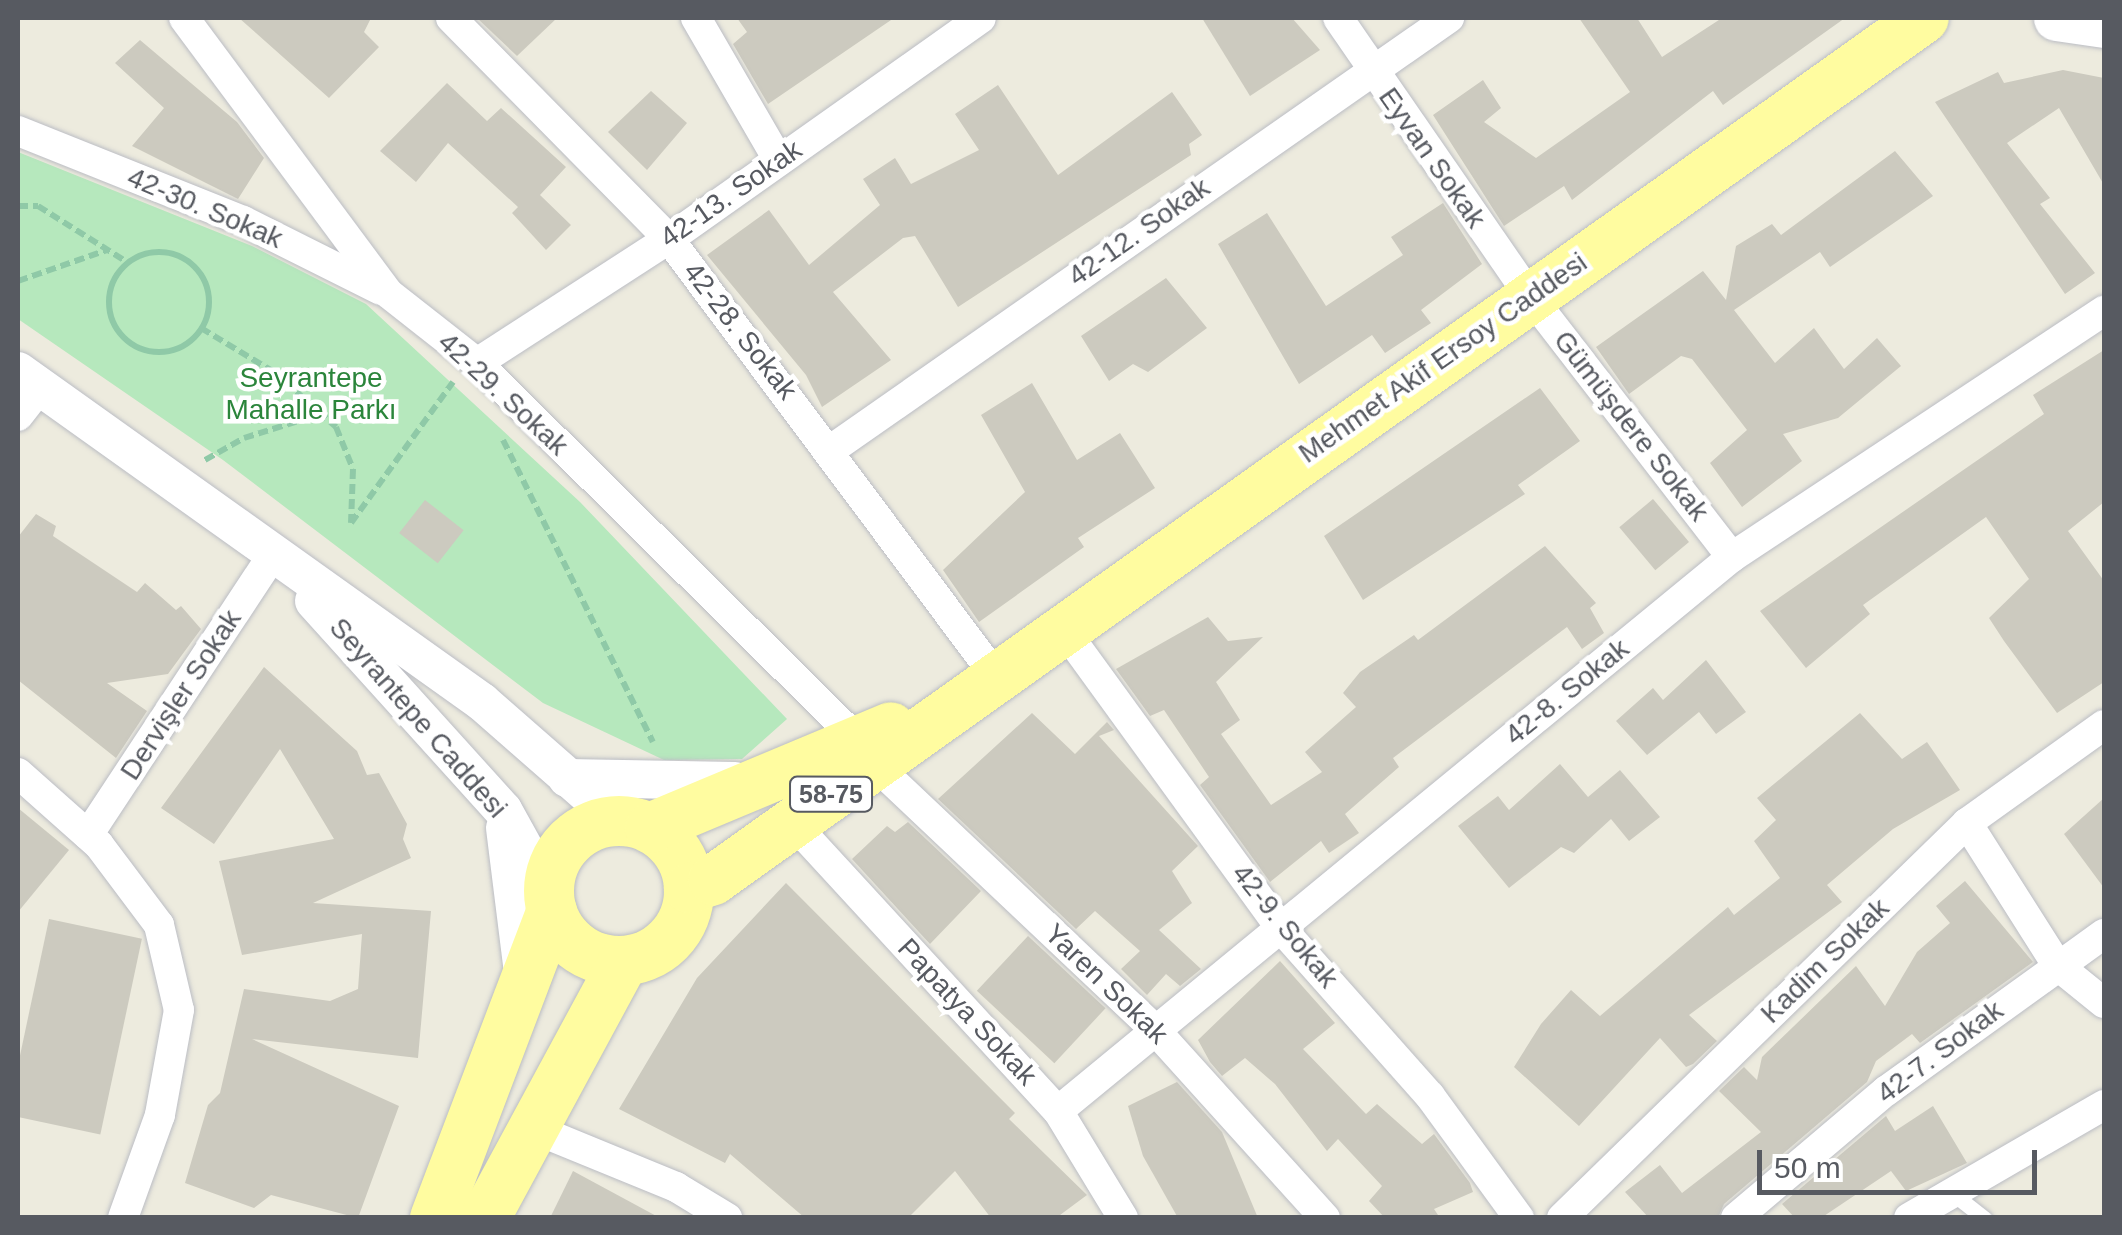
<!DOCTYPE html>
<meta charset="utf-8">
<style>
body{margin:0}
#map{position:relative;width:2122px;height:1235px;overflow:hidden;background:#edebde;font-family:Arial,sans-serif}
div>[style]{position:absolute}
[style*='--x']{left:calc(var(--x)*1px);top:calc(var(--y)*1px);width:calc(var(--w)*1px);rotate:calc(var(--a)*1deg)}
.green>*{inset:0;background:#b6e8bd}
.building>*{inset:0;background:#cccabf;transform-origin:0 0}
.path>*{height:6px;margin-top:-3px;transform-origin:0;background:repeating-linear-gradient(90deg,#8fc9a7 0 10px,transparent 0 15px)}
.path>.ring{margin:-3px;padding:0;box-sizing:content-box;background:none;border:6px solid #8fc9a7;border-radius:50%}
.roads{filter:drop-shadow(0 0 2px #bbbdc4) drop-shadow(0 0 2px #bbbdc4)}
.service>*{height:15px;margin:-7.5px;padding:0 7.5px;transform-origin:7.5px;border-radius:7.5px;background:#fff}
.minor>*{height:30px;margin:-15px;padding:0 15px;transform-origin:15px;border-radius:15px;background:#fff}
.tertiary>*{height:38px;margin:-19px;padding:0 19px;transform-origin:19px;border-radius:19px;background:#fff}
.secondary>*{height:45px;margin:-22.5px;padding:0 22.5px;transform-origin:22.5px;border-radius:22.5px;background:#fff}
.primary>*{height:50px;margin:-25px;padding:0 25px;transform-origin:25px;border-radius:25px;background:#fffca0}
.primary>.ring{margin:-25px;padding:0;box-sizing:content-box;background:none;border:50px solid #fffca0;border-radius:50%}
span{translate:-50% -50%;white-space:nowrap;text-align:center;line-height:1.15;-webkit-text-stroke:9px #fff;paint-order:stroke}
.shield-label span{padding:2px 8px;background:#fff;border:2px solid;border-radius:8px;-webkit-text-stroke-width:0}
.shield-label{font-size:25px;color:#575a61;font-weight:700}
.street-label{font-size:28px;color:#575a61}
.park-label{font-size:28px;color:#2b853b}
.frame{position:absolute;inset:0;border:20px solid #575a61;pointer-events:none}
.scale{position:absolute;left:1757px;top:1150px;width:280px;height:45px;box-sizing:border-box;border:5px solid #575a61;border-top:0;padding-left:12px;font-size:30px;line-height:35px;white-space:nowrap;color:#575a61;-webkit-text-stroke:8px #fff;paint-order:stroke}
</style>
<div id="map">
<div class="green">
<div style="clip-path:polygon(18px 152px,252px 246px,366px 304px,580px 502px,787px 719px,742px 759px,664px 760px,543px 703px,223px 460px,18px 319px)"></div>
</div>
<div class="building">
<div style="clip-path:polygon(239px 18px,371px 18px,364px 32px,379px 47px,329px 98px)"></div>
<div style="clip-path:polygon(477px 18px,557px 18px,517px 56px)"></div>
<div style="clip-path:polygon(737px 18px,894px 18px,768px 104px,733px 44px,747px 32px)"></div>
<div style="clip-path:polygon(1202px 18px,1292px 18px,1320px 50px,1250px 96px)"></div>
<div style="clip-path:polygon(1579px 18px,1637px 18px,1662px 57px,1722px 18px,1845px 18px,1723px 105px,1713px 91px,1572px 200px,1564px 186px,1504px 226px,1433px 115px,1483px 80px,1501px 108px,1484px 122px,1536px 158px,1630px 92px)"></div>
<div style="clip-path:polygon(140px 40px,237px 122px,264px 158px,238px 199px,132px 146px,164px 108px,115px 63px)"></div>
<div style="clip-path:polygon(2063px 70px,2104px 78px,2104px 185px,2059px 108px,2007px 143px,2050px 198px,2040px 204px,2095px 273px,2065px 294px,1935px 102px,1998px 72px,2004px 83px)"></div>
<div style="clip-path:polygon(447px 83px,487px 121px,501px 108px,566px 167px,540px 195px,571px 225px,546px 250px,512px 213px,518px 207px,448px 143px,416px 182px,380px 151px)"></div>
<div style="clip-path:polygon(998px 85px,1058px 175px,1172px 92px,1202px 135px,1189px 144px,1191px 155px,958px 307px,915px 236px,903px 238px,833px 292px,891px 360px,822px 407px,806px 375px,707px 255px,769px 210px,809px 265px,880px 205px,863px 179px,895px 158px,911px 184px,979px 150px,955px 114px)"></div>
<div style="clip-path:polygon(651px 91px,687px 123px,647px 170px,608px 132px)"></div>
<div style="clip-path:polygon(1895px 151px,1933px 196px,1830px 267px,1820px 252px,1734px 310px,1775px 363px,1814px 328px,1844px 369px,1877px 338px,1901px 366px,1838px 418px,1783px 434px,1802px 461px,1742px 507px,1710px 463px,1747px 430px,1692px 359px,1681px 356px,1629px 394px,1596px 347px,1703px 271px,1726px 300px,1736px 246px,1772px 224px,1781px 235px)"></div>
<div style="clip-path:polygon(1443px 203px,1482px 264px,1421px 310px,1431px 323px,1385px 353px,1372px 335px,1299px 384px,1218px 244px,1267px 213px,1326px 306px,1403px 255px,1391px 237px)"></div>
<div style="clip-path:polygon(1166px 278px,1207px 328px,1148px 372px,1133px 364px,1109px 381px,1081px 336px)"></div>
<div style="clip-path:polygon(2104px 350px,2104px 502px,2068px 531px,2104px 581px,2104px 682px,2057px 713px,2004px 641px,1989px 618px,2029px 579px,1986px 517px,1863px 605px,1870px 614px,1806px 668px,1760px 611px,2044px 414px,2033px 395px)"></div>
<div style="clip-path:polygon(1032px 383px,1077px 460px,1120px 433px,1155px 488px,1078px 538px,1084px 547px,979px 622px,943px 570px,1025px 492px,981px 415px)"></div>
<div style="clip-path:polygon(1540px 388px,1580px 441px,1518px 485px,1525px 494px,1363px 600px,1324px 536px)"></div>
<div style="left:1653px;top:499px;width:56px;height:44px;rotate:50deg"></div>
<div style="left:425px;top:500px;width:49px;height:42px;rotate:38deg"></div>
<div style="clip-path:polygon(36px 514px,56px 526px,53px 536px,137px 592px,145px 583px,176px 610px,181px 606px,201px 629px,168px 674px,107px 683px,147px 711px,116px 758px,18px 680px,18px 537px)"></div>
<div style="clip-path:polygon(1545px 546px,1596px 603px,1590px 608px,1604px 633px,1582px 649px,1567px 627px,1393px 758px,1399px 767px,1345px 814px,1359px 833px,1329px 853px,1321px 841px,1270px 882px,1200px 785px,1209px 777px,1164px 710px,1150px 716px,1116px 669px,1208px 617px,1228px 641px,1263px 637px,1216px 682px,1240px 720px,1221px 734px,1271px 805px,1322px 772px,1305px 752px,1356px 707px,1343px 693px,1360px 672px,1414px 635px,1418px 640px)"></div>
<div style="clip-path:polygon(1706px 660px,1746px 712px,1716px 734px,1699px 712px,1647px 755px,1616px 721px,1653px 688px,1663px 700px)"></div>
<div style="clip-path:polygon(264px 667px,357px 751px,367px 775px,379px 773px,407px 824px,403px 839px,411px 858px,313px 903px,431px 911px,418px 1058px,252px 1039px,399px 1106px,358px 1218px,271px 1195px,254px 1208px,185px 1183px,208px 1105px,220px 1093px,244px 989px,330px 1001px,358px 989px,362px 934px,242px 955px,219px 861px,334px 839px,280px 749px,214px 844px,161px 808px)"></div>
<div style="clip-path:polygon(1032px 713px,1075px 754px,1107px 722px,1114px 730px,1099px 736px,1198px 846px,1172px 871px,1192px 903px,1159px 930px,1201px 969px,1180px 986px,1166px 974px,1147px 995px,1121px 969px,1140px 951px,1095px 911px,1076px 929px,938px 799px)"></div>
<div style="clip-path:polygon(1860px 713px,1902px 759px,1927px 742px,1960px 790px,1893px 829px,1827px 885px,1842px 902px,1689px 1015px,1717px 1041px,1693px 1064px,1686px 1067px,1660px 1038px,1579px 1126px,1514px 1067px,1541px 1024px,1571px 990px,1600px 1016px,1728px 907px,1734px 915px,1780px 878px,1754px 841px,1776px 820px,1757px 798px)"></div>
<div style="clip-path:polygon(1560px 764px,1588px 797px,1620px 770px,1660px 817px,1629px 841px,1611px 819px,1574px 853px,1561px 847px,1509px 888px,1458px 826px,1498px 796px,1509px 810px)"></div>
<div style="clip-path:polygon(2104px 798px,2104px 888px,2064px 834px)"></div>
<div style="clip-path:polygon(18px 808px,69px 850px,18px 912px)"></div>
<div style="clip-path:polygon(908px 822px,981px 891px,930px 944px,852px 859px,887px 826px,895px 832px)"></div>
<div style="clip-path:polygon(1965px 881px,2033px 962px,1920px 1043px,1912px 1034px,1876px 1061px,1867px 1082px,1724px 1204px,1718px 1218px,1649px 1218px,1625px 1192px,1660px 1165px,1682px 1193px,1761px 1132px,1719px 1091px,1744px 1067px,1757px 1080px,1762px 1057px,1856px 966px,1885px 1006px,1917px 952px,1950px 923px,1936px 906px)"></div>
<div style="clip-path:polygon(786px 883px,1015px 1113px,1009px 1119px,1087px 1195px,1056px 1218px,991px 1218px,955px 1171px,908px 1218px,805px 1218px,730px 1154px,725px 1163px,619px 1109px,697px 978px)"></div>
<div style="left:49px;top:919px;width:95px;height:200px;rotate:12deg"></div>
<div style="left:1028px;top:936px;width:106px;height:75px;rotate:43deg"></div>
<div style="clip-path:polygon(1280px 961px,1335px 1023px,1303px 1049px,1366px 1114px,1377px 1104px,1422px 1144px,1434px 1134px,1470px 1183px,1473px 1192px,1434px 1209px,1440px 1218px,1385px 1218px,1369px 1201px,1382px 1186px,1338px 1139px,1327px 1151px,1275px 1084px,1245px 1058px,1222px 1076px,1210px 1062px,1198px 1040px)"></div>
<div style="clip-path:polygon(1177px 1082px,1222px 1132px,1258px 1218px,1178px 1218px,1143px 1156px,1128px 1106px)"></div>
<div style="clip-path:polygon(1933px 1106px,1967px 1163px,1906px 1191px,1891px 1171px,1821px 1218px,1795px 1218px,1782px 1204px,1886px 1116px,1895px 1131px)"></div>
<div style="clip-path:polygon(573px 1171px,660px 1218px,550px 1218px)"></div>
</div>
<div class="path">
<div style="--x:18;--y:206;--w:20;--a:0"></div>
<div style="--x:38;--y:206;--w:105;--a:32.2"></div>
<div class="ring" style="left:109px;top:252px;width:94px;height:94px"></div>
<div style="--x:18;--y:281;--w:94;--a:-19.2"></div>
<div style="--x:201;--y:328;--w:85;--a:31.1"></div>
<div style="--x:274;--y:372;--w:83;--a:41.6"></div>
<div style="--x:336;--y:427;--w:45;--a:68"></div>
<div style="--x:353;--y:469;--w:54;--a:92.1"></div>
<div style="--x:351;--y:523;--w:174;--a:-54.1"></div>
<div style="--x:503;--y:440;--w:337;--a:63.6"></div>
<div style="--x:205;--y:460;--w:45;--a:-29.4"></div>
<div style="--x:244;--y:438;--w:84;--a:-17.4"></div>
</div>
<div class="roads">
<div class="service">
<div style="--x:1952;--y:1193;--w:41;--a:38"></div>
</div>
<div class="minor">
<div style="--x:184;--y:18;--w:342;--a:53.4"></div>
<div style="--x:388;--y:293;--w:113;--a:38.2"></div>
<div style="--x:477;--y:363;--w:536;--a:44.7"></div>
<div style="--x:451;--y:18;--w:310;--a:45.4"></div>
<div style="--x:669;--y:239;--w:543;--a:53.24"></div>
<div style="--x:696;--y:18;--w:165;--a:59.9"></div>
<div style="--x:1338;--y:18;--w:338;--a:55.4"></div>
<div style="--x:1530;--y:296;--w:330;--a:52.3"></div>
<div style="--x:18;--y:131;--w:242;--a:21.8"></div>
<div style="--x:243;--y:221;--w:154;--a:26.6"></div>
<div style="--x:477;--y:363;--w:229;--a:-32.9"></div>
<div style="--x:669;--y:239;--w:382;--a:-35.3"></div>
<div style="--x:18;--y:416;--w:36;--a:-52"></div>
<div style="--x:832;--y:449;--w:753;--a:-34.94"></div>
<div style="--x:1062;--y:627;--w:369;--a:54"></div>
<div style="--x:1279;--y:926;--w:227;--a:48.4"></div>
<div style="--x:1430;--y:1096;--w:151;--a:53.9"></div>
<div style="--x:873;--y:763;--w:390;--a:43.4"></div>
<div style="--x:1156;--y:1031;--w:252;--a:47.9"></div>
<div style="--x:18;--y:773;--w:108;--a:41.6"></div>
<div style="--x:99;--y:845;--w:100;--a:53.1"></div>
<div style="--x:159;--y:925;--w:87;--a:76.8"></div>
<div style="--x:179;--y:1010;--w:107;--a:100.3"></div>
<div style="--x:160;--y:1115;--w:109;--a:109.8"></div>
<div style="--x:792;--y:822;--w:393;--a:47.4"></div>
<div style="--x:1058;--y:1111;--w:125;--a:58.7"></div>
<div style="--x:1967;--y:823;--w:168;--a:57.6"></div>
<div style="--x:2057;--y:965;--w:60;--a:39"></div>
<div style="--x:88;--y:835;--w:336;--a:-56.6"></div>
<div style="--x:1058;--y:1111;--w:872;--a:-39.42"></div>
<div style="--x:1732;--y:557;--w:446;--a:-33.5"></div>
<div style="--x:532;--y:1128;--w:156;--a:22.3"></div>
<div style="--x:676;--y:1187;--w:60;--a:31.3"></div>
<div style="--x:1562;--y:1218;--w:566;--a:-44.28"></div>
<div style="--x:1967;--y:823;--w:168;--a:-35.6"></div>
<div style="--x:1736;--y:1218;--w:197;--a:-40.3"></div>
<div style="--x:1886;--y:1091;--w:269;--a:-35.8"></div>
<div style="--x:1909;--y:1218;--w:225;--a:-30.1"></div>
</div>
<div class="tertiary">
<div style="--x:18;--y:371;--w:570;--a:35.5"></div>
<div style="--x:482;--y:702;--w:181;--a:41.2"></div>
<div style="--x:314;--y:601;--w:282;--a:47.9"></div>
<div style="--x:503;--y:810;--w:95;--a:61"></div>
<div style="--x:567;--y:778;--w:168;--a:1"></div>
<div style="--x:505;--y:828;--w:145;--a:82.9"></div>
</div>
<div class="secondary">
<div style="--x:2056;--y:18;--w:49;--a:8.3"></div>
</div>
<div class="primary">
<div class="ring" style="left:549px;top:821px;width:90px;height:90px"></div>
<div style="--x:650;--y:828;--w:261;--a:-22.7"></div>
<div style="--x:689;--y:888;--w:25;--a:-18"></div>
<div style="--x:713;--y:880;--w:1486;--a:-35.44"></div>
<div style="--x:435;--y:1218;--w:329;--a:-69.2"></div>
<div style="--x:485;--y:1218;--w:292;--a:-61.6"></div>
</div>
</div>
<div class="shield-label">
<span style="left:831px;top:794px">58-75</span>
</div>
<div class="street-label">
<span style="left:1432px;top:158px;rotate:55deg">Eyvan Sokak</span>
<span style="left:731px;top:194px;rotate:-35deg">42-13. Sokak</span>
<span style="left:205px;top:208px;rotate:23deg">42-30. Sokak</span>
<span style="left:1139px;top:232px;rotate:-35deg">42-12. Sokak</span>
<span style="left:740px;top:331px;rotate:52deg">42-28. Sokak</span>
<span style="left:1443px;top:358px;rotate:-35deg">Mehmet Akif Ersoy Caddesi</span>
<span style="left:503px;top:394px;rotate:43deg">42-29. Sokak</span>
<span style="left:1631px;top:426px;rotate:52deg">Gümüşdere Sokak</span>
<span style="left:1567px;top:692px;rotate:-39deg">42-8. Sokak</span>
<span style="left:181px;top:695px;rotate:-57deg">Dervişler Sokak</span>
<span style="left:418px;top:718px;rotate:49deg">Seyrantepe Caddesi</span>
<span style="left:1285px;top:926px;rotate:51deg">42-9. Sokak</span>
<span style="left:1825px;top:961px;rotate:-44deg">Kadim Sokak</span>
<span style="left:1106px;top:984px;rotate:44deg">Yaren Sokak</span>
<span style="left:967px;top:1012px;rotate:47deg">Papatya Sokak</span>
<span style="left:1940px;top:1052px;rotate:-37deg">42-7. Sokak</span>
</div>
<div class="park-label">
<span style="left:311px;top:394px">Seyrantepe<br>Mahalle Parkı</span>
</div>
<div class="frame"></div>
<div class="scale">50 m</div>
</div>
